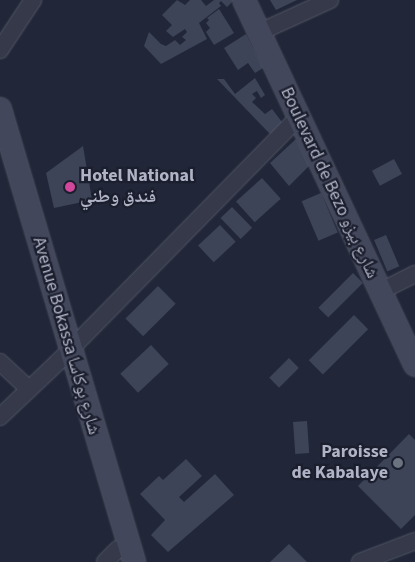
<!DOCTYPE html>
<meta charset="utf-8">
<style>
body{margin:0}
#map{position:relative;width:415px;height:562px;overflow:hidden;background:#212738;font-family:"Source Sans 3","Noto Naskh Arabic",sans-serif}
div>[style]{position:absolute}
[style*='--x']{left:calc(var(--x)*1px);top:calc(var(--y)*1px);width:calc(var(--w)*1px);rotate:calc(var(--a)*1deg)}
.building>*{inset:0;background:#3d4458;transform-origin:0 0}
.roads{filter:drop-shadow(0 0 1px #525666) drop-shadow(0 0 1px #525666)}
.street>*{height:16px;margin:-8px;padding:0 8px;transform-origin:8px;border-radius:8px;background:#353949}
.secondary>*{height:22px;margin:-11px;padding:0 11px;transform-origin:11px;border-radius:11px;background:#43475b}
.dots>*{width:14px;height:14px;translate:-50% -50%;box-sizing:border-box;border:2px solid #1a1e2d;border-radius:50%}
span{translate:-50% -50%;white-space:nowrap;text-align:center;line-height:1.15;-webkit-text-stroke:4.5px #1a1e2d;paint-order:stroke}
.poi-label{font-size:18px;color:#afb3c5;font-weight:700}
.left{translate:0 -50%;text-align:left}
.right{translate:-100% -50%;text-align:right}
.street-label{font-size:18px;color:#afb3c5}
</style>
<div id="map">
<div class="building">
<div style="clip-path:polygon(177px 0,185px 5px,190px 0,201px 0,206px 6px,214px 0,234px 0,227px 7px,221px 1px,219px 3px,221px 6px,199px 23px,207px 39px,161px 64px,144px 46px,149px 32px,161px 44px,166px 46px,175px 40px,180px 45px,186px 40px,182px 37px,187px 32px,185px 29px,173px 37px,166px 31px,172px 25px,162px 15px)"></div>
<div style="clip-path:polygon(270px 0,297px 0,276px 10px)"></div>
<div style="clip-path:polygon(219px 9px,234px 33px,214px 45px,206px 32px,210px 28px,206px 23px,209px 20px,207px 18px)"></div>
<div style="clip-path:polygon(246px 34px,263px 68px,255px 73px,248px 63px,238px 70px,224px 48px)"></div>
<div style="clip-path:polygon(255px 78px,265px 95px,261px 98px,257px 91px,252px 94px,256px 98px,252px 102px,265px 114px,272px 109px,282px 122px,270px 134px,217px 79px,224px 79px,235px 94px)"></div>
<div style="clip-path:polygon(296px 139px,309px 166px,289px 186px,270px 163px)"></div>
<div style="clip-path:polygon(83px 146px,92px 200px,54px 208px,46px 173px)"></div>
<div style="left:394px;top:159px;width:17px;height:25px;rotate:62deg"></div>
<div style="left:262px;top:178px;width:28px;height:35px;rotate:48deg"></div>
<div style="left:321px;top:193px;width:43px;height:21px;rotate:67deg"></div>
<div style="left:232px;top:207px;width:29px;height:16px;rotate:46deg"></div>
<div style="left:220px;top:225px;width:23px;height:30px;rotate:47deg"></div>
<div style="left:386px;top:235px;width:34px;height:13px;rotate:67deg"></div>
<div style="left:353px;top:273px;width:14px;height:49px;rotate:45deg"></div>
<div style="left:158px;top:286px;width:25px;height:46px;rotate:45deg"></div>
<div style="left:354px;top:315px;width:20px;height:64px;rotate:45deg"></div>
<div style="left:151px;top:345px;width:26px;height:42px;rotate:47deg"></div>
<div style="left:289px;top:358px;width:14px;height:28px;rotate:45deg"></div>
<div style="left:307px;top:421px;width:32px;height:14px;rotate:86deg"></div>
<div style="clip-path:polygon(409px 434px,415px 440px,415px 515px,401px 529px,358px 486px)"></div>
<div style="clip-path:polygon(186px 459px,202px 476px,179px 497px,184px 502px,215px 474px,234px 495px,168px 552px,151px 535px,165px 520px,140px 494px,159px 476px,163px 480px)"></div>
<div style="clip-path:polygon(289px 544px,307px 562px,270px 562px)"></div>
</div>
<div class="roads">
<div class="street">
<div style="--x:260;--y:32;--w:77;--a:-24.6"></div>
<div style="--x:0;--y:50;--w:60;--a:-56.6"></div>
<div style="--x:379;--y:292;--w:40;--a:-26.6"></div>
<div style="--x:0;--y:362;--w:40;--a:43"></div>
<div style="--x:0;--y:417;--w:83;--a:-43.5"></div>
<div style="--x:60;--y:360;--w:339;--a:-45.5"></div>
<div style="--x:105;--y:562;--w:18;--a:-45"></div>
<div style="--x:360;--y:562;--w:59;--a:-20.9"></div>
</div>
<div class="secondary">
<div style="--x:244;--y:0;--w:403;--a:64.9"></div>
<div style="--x:0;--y:109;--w:472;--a:73.5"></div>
</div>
</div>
<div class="dots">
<div style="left:70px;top:187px;background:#d1479c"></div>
<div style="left:398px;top:463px;background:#6b7280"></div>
</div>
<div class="poi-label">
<span class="left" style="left:80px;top:187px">Hotel National<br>فندق وطني</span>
<span class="right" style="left:388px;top:463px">Paroisse<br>de Kabalaye</span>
</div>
<div class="street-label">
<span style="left:329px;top:183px;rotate:65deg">Boulevard de Bezo شارع بيزو</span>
<span style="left:66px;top:336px;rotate:74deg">Avenue Bokassa شارع بوكاسا</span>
</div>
</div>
